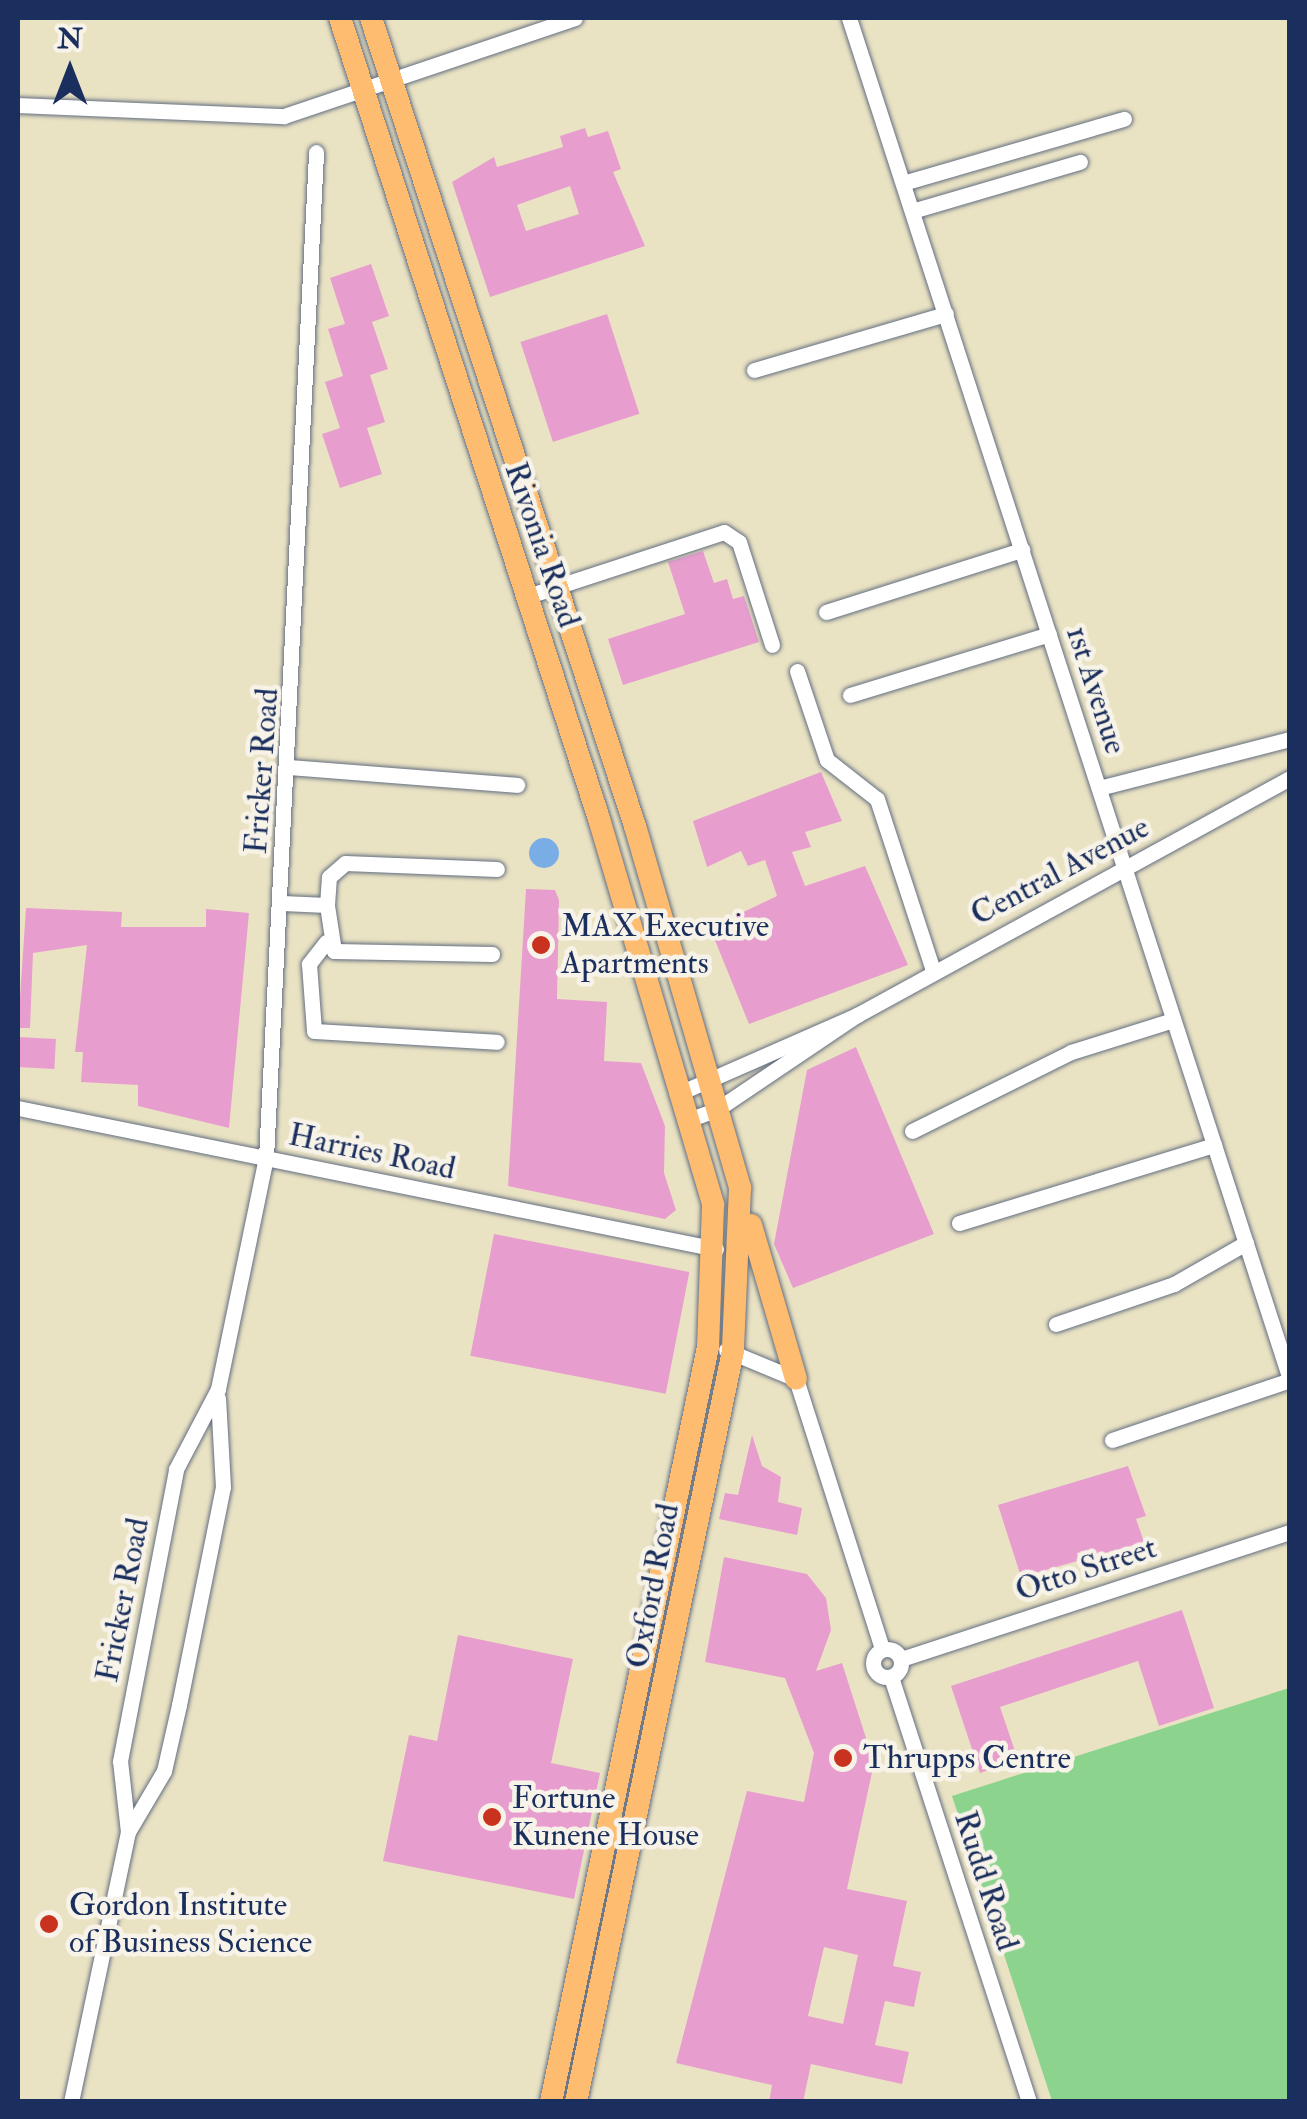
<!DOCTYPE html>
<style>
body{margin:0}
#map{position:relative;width:1307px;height:2119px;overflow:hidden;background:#eae3c3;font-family:"IM FELL Double Pica",serif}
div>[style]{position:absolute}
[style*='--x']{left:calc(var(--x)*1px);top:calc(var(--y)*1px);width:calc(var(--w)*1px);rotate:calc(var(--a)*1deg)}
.green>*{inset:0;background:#8cd38e}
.water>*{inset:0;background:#78ade5}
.round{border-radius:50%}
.building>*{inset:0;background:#e79ece;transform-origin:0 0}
.roads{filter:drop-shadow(0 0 2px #636e81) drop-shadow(0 0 2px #636e81)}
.minor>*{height:15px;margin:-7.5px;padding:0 7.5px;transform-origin:7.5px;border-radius:7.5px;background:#fff}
.minor>.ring{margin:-7.5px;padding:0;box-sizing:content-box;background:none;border:15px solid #fff;border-radius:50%}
.primary>*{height:22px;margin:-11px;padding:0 11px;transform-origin:11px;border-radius:11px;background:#febc70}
.dots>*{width:28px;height:28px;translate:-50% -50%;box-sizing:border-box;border:5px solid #f7f3e8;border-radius:50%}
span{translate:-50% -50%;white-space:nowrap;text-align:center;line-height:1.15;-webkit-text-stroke:9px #f7f3e8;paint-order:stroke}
.street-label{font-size:32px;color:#1b2f5e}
.poi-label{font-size:32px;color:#1b2f5e}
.left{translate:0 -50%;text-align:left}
.frame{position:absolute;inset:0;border:20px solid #1b2f5e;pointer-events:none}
.north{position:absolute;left:20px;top:20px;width:100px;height:100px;-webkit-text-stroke:8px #f7f3e8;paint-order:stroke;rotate:0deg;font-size:28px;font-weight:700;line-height:40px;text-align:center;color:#1b2f5e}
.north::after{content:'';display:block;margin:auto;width:35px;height:45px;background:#1b2f5e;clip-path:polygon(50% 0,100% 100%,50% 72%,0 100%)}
</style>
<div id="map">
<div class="green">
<div style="clip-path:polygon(1289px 1688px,1289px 2101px,1052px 2101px,952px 1796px)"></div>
</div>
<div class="water">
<div class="round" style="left:529px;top:838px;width:30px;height:30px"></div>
</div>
<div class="building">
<div style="clip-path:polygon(evenodd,585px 128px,588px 137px,608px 131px,621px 169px,613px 172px,645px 246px,490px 297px,452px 182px,494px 157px,497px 167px,563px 147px,560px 136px,585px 128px,570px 186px,579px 214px,526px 231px,517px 205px,570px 186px)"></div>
<div style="clip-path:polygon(371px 264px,389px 316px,372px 322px,388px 369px,370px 375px,385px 422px,367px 428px,382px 474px,340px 488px,322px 434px,340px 428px,325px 382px,343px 376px,328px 329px,345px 324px,330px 278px)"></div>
<div style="left:607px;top:314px;width:105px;height:91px;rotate:72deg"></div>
<div style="clip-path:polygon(703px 551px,714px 583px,727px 579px,733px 599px,744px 596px,759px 642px,623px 685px,608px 639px,685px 614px,668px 562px)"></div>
<div style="clip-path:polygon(821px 772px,842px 821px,805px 832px,811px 847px,792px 852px,805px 886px,865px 866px,908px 965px,749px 1024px,710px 928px,777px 896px,765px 860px,748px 866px,741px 851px,707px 867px,693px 821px)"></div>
<div style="clip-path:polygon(526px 889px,555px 890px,559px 900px,557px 999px,607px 1002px,604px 1061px,641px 1063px,665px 1126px,664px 1173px,676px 1210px,665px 1219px,508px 1186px)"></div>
<div style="clip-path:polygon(26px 908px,122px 912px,121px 927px,206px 927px,206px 909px,249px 913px,229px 1128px,138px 1106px,138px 1085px,81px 1082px,83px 1052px,75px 1052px,87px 945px,33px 953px,30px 1028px,18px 1028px)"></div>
<div style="left:18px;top:1037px;width:38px;height:30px;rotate:3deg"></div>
<div style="clip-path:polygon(856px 1047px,934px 1234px,793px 1288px,774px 1244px,807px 1070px)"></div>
<div style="left:494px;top:1234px;width:199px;height:124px;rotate:11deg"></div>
<div style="clip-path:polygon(752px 1435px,762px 1466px,781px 1477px,778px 1502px,802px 1508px,797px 1535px,719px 1519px,725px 1493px,738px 1495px)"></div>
<div style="clip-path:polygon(1128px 1466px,1146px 1516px,1136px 1519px,1144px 1542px,1021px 1577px,998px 1505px)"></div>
<div style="clip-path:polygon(evenodd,724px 1557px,807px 1574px,826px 1598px,831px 1630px,816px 1671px,842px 1663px,874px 1763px,847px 1889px,907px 1901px,893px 1966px,921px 1972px,914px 2007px,885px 2001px,875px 2045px,909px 2052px,902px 2084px,811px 2064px,803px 2102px,769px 2102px,772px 2085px,676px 2063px,747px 1791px,804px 1802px,814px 1753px,785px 1678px,705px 1662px,724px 1557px,824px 1947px,858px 1955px,843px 2024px,808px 2016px,824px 1947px)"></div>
<div style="clip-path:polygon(1182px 1610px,1214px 1708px,1159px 1726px,1138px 1661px,1000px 1707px,1018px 1760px,980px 1773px,951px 1686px)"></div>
<div style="clip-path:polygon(458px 1635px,573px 1659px,551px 1763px,600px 1773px,574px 1899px,383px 1861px,409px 1735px,437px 1741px)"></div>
</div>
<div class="roads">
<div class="minor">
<div style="--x:849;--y:18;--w:1431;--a:72.05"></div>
<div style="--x:18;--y:105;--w:266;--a:2.4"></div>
<div style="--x:284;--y:116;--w:307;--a:-18.6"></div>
<div style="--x:903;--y:183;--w:230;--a:-16.2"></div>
<div style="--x:912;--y:211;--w:175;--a:-16.3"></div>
<div style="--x:754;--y:370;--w:200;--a:-16.3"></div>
<div style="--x:525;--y:597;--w:209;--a:-18.1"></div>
<div style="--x:724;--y:532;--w:18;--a:34"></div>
<div style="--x:739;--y:542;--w:108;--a:72.2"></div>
<div style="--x:826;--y:612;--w:206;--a:-17.6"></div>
<div style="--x:797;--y:671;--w:94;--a:71.4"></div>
<div style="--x:827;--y:760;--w:63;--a:38"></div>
<div style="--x:877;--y:799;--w:180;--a:71.9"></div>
<div style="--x:850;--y:695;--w:208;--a:-17"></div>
<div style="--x:290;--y:767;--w:228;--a:4.5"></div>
<div style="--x:1099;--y:788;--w:197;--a:-14.4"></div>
<div style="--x:282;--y:903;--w:45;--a:2.5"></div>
<div style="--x:326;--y:942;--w:28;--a:128"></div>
<div style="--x:309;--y:964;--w:67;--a:85.7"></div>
<div style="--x:314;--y:1031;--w:183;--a:3.4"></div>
<div style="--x:492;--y:954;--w:158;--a:-178.9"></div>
<div style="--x:334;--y:951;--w:47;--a:-98.7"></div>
<div style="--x:327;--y:905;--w:28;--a:-86"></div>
<div style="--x:329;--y:877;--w:21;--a:-41"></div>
<div style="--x:345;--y:863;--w:152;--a:2.3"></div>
<div style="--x:677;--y:1094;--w:197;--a:-23.7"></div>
<div style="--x:857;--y:1015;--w:494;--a:-28.7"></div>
<div style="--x:18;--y:1108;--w:712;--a:11.42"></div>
<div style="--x:685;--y:1121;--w:33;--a:-20"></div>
<div style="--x:716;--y:1110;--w:170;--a:-34"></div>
<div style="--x:912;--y:1131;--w:178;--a:-26.4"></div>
<div style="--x:1071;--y:1052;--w:107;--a:-17.4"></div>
<div style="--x:959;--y:1223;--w:267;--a:-17"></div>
<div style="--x:1056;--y:1324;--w:125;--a:-18.7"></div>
<div style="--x:1174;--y:1284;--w:83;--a:-29.7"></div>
<div style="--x:726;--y:1350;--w:76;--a:22.5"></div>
<div style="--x:796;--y:1379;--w:283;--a:72.3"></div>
<div style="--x:1112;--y:1440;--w:188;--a:-18.6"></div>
<div class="ring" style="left:873px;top:1649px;width:13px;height:13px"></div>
<div style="--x:901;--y:1659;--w:409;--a:-18.1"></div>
<div style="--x:891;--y:1677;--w:447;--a:72"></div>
<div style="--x:128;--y:1832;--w:71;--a:-59.5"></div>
<div style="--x:164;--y:1771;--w:68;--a:-77.2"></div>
<div style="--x:179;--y:1705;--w:222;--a:-78.6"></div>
<div style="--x:223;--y:1487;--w:89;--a:-93.2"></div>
<div style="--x:71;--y:2102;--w:276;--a:-78.1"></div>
<div style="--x:128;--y:1832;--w:71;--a:-96.4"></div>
<div style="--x:120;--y:1761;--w:297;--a:-79.1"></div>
<div style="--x:176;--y:1469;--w:90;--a:-62.3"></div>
<div style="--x:218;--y:1389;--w:236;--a:-78.3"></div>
<div style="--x:266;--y:1158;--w:1007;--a:-87.15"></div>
</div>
<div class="primary">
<div style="--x:340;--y:18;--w:842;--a:72.08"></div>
<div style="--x:599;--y:819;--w:402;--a:73.5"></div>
<div style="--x:713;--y:1205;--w:142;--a:92"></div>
<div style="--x:708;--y:1347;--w:771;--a:101.75"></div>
<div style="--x:371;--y:18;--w:850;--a:71.91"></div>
<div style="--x:635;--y:826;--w:377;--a:73.8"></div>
<div style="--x:740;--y:1188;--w:163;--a:92.5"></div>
<div style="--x:733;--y:1351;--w:767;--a:101.81"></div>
<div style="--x:751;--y:1225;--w:160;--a:73.7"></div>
</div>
</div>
<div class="dots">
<div style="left:541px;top:945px;background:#c8321e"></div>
<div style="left:843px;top:1758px;background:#c8321e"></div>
<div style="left:492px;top:1817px;background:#c8321e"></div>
<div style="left:49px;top:1924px;background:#c8321e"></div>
</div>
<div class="street-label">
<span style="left:542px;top:545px;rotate:71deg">Rivonia Road</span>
<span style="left:1096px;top:690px;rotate:72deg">1st Avenue</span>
<span style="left:262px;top:771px;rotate:-86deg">Fricker Road</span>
<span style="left:1060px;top:871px;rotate:-28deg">Central Avenue</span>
<span style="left:372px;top:1152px;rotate:12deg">Harries Road</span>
<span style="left:1086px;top:1569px;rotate:-18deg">Otto Street</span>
<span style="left:653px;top:1586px;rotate:-79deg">Oxford Road</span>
<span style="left:123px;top:1600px;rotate:-79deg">Fricker Road</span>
<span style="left:986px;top:1881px;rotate:72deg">Rudd Road</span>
</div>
<div class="poi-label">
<span class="left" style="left:561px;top:945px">MAX Executive<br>Apartments</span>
<span class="left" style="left:863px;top:1758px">Thrupps Centre</span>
<span class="left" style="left:512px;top:1817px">Fortune<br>Kunene House</span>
<span class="left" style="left:69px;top:1924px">Gordon Institute<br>of Business Science</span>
</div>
<div class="frame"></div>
<div class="north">N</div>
</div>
